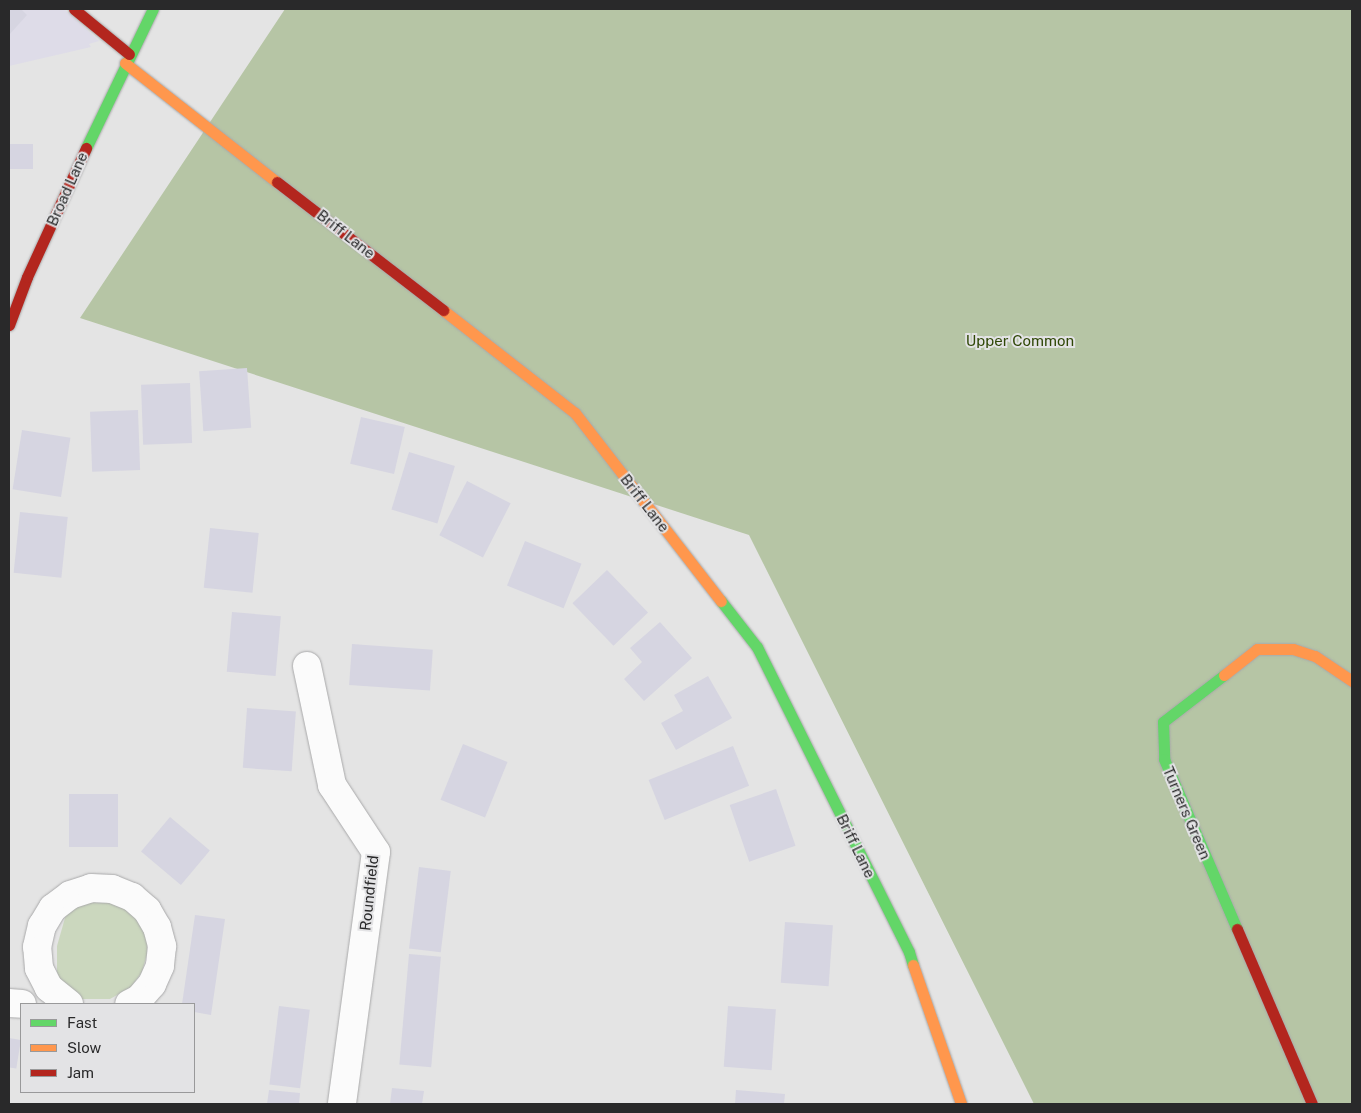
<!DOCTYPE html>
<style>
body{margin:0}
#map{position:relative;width:1361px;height:1113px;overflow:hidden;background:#e4e4e4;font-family:"Public Sans",sans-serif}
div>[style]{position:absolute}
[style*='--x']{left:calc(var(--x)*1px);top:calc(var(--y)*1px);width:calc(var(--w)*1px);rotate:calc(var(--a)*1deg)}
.industrial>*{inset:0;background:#dedce8}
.green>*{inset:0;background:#cbd7be}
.forest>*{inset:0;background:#b6c5a5}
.building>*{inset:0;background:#d6d5e1;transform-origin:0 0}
.roads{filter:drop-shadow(0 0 1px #a9a9aa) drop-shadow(0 0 1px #a9a9aa)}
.street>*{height:28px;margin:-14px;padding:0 14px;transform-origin:14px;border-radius:14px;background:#fbfbfb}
.fast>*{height:11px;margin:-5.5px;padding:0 5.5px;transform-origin:5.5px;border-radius:5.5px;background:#63d668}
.slow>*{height:11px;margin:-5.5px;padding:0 5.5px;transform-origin:5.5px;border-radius:5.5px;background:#ff974d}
.jam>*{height:11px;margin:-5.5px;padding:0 5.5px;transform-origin:5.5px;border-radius:5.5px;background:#b3261e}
span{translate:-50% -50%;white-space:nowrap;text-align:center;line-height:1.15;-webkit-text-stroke:4px #e3e3e5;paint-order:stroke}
.street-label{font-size:15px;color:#29292a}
.park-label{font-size:15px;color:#2f4706}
.frame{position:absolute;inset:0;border:10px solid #29292a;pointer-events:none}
.legend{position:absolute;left:20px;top:1003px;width:175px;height:90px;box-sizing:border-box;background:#e3e3e5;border:1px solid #99999a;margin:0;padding:6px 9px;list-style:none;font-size:15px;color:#29292a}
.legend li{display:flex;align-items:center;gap:10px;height:25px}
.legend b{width:25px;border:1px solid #99999a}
</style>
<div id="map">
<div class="industrial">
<div style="clip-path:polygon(9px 9px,64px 9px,99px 41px,89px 44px,91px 47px,9px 66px)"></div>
</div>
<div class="green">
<div style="clip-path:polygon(118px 893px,147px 933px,147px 954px,142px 972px,131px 987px,110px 999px,81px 999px,57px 980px,57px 946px,67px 911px,79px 897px)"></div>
</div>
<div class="forest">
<div style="clip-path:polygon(285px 9px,1352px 9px,1352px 1104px,1034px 1104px,749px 535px,80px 318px)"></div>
</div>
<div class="building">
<div style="clip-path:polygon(9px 9px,21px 9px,27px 15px,9px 35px)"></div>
<div style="left:33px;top:144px;width:25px;height:24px;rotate:90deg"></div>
<div style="left:247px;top:368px;width:60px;height:48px;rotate:86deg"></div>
<div style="left:190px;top:383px;width:60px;height:49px;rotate:88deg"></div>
<div style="left:138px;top:410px;width:60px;height:48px;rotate:88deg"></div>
<div style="left:361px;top:417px;width:45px;height:48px;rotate:13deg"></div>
<div style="left:22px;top:430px;width:49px;height:60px;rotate:9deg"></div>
<div style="left:409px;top:452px;width:48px;height:60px;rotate:17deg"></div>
<div style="left:467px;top:481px;width:49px;height:61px;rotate:27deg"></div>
<div style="left:20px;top:512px;width:48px;height:61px;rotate:6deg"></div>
<div style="left:210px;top:528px;width:49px;height:60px;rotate:6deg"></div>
<div style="left:525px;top:541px;width:61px;height:48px;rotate:22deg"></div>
<div style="left:607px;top:570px;width:59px;height:48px;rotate:46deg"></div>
<div style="left:232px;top:612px;width:49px;height:60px;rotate:5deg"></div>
<div style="clip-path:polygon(660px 622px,692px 658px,644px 701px,624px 679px,642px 662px,630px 648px)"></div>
<div style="left:352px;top:644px;width:81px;height:41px;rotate:4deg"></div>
<div style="clip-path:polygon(708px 676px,732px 718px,676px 750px,661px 723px,683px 711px,674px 695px)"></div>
<div style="left:247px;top:708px;width:49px;height:60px;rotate:4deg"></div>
<div style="left:463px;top:744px;width:48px;height:60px;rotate:22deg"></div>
<div style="left:733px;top:746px;width:43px;height:91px;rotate:68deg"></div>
<div style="left:776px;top:789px;width:60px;height:49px;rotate:71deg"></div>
<div style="left:118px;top:794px;width:53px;height:49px;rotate:90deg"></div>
<div style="left:170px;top:817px;width:52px;height:45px;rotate:40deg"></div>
<div style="left:419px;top:867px;width:32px;height:82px;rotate:7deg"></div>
<div style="clip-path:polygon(195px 915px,225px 919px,211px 1015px,194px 1012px,194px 1004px,182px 1004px)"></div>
<div style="left:785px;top:922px;width:48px;height:61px;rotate:4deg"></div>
<div style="left:409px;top:954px;width:32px;height:111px;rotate:5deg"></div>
<div style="left:279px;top:1006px;width:31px;height:79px;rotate:7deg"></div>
<div style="left:728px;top:1006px;width:48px;height:61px;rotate:4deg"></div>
<div style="left:9px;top:1038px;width:12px;height:29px;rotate:9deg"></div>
<div style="clip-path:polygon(392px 1088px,424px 1091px,422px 1104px,390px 1104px)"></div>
<div style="clip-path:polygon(269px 1090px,300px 1093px,299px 1104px,267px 1104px)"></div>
<div style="clip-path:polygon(736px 1090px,785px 1094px,784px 1104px,735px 1104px)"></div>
</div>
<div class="roads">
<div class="street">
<div style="--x:307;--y:666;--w:122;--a:78.1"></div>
<div style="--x:332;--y:785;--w:80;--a:56.7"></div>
<div style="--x:376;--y:852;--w:254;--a:97.7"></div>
<div style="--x:9;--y:1003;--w:13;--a:4"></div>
<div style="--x:69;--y:1004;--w:26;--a:-141"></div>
<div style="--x:49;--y:988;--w:22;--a:-117"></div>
<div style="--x:39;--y:968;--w:21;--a:-95"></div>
<div style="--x:37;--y:947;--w:22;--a:-77"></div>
<div style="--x:42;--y:926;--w:21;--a:-59"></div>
<div style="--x:53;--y:908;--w:21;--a:-37"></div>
<div style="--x:70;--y:895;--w:22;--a:-18"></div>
<div style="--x:91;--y:888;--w:21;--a:3"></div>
<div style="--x:112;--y:889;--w:22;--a:22"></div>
<div style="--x:132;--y:897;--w:20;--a:41"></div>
<div style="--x:147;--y:910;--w:20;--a:60"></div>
<div style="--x:157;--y:927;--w:20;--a:75"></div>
<div style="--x:162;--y:946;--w:20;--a:96"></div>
<div style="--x:160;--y:966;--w:20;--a:114"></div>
<div style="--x:152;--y:984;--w:20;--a:131"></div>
<div style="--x:139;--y:999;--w:11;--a:153"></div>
</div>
<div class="fast">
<div style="--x:86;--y:148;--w:154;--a:-64.3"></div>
<div style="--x:721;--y:601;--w:58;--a:52"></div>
<div style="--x:757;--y:647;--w:341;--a:63.5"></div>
<div style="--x:909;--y:952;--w:14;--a:73"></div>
<div style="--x:1224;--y:675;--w:77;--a:142.4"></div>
<div style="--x:1163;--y:722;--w:37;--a:88"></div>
<div style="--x:1164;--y:759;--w:185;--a:66.8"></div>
</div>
<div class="slow">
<div style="--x:125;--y:63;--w:193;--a:38.1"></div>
<div style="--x:443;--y:310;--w:167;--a:38"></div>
<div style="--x:575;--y:413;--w:238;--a:52.2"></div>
<div style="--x:1224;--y:675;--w:42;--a:-38.2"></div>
<div style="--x:1257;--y:649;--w:36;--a:0"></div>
<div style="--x:1293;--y:649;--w:23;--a:18"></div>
<div style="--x:1315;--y:656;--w:45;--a:34"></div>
<div style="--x:913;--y:965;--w:147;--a:70.9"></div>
</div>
<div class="jam">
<div style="--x:74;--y:9;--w:71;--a:39.3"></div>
<div style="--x:277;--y:182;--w:210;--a:37.6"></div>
<div style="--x:9;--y:325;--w:51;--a:-69.4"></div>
<div style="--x:27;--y:277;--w:142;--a:-65.4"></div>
<div style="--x:1237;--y:929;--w:190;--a:66.8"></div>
</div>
</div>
<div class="street-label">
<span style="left:67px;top:189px;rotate:-66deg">Broad Lane</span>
<span style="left:346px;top:234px;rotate:38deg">Briff Lane</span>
<span style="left:645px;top:503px;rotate:52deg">Briff Lane</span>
<span style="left:1187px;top:813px;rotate:67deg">Turners Green</span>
<span style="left:856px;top:846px;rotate:64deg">Briff Lane</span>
<span style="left:369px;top:893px;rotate:-84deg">Roundfield</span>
</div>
<div class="park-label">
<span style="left:1020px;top:341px">Upper Common</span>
</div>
<div class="frame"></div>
<ul class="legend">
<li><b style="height:6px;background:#63d668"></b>Fast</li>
<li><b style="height:6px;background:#ff974d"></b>Slow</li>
<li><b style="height:6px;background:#b3261e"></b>Jam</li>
</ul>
</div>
